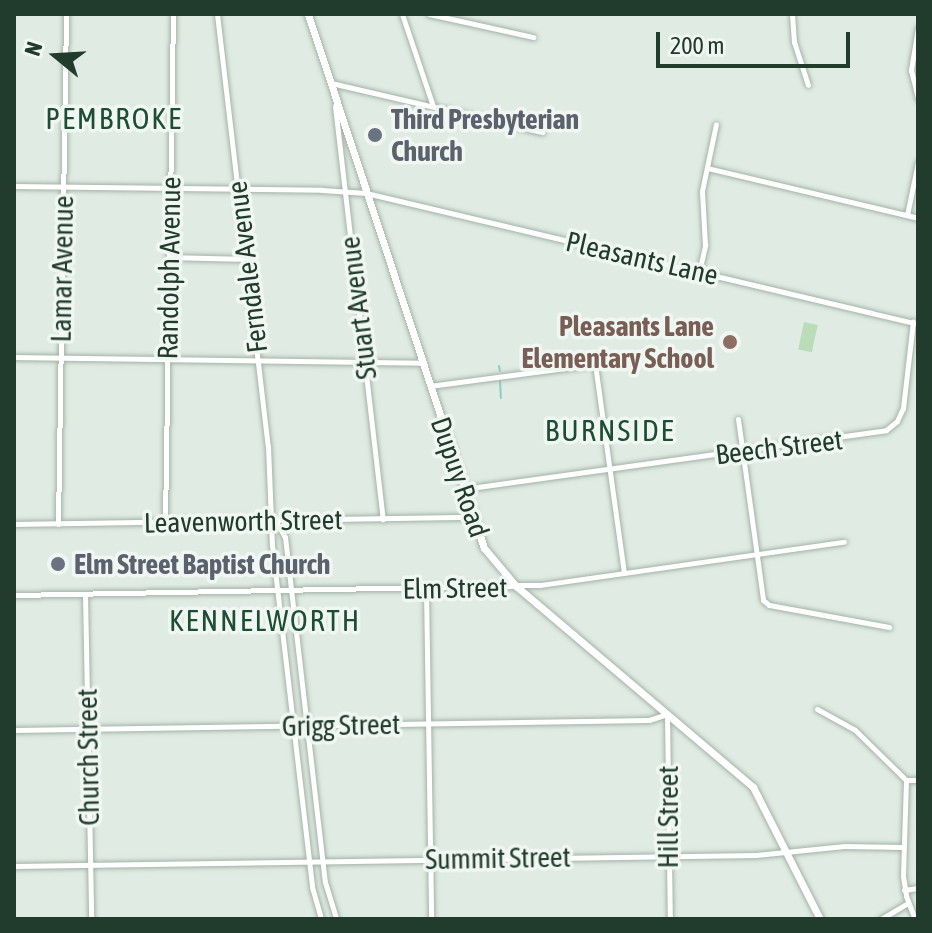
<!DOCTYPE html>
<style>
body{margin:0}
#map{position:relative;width:932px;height:933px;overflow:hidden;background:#e0ebe3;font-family:"Asap Condensed",sans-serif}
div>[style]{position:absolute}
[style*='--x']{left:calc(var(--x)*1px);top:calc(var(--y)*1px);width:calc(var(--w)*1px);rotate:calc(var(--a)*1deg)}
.green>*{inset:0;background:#badcb9;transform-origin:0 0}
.stream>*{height:2px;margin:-1px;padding:0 1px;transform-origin:1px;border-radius:1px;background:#88d0c6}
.roads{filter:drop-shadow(0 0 2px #a3b3a8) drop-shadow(0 0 2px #a3b3a8)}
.street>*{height:5px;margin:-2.5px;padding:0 2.5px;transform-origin:2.5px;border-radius:2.5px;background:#fff}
.secondary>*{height:7px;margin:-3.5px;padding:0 3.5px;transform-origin:3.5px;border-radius:3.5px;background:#fff}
.dots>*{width:22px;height:22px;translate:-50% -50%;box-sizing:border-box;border:4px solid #f0f7f2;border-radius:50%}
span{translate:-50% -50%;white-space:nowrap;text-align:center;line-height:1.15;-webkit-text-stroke:7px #f0f7f2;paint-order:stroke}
.worship-label{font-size:28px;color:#5b616d;font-weight:700}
.left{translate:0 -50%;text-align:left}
.street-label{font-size:28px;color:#213b2c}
.education-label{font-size:28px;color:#785e54;font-weight:700}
.right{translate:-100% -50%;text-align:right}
.neighbourhood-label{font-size:30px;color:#1d4d33;letter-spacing:2px}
.frame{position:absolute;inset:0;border:16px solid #213b2c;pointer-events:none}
.north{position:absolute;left:16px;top:16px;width:80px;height:80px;-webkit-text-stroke:6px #f0f7f2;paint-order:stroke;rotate:288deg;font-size:22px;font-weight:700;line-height:32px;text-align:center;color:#213b2c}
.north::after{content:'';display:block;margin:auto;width:28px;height:36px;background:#213b2c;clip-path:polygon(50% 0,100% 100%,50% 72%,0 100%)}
.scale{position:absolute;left:656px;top:32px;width:194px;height:36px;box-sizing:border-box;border:4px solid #213b2c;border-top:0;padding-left:10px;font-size:24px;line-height:28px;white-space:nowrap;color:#213b2c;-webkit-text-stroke:6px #f0f7f2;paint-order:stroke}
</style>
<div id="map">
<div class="green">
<div style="left:804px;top:322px;width:14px;height:28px;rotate:12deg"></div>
</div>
<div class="stream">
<div style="--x:499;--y:366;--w:5;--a:79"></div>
<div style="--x:500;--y:381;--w:17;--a:87"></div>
</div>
<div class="roads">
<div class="street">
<div style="--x:217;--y:14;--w:435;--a:83.3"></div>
<div style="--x:268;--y:446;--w:99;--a:87.7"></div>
<div style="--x:272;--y:545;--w:344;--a:83.3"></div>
<div style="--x:312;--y:887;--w:33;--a:74"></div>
<div style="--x:402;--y:14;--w:97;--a:71.4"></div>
<div style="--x:429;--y:14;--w:107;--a:12.5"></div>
<div style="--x:792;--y:14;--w:28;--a:86"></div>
<div style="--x:794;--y:42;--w:45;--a:72"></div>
<div style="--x:918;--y:28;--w:43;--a:99.5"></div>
<div style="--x:911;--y:70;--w:30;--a:76"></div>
<div style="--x:331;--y:83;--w:217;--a:13.1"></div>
<div style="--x:335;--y:106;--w:416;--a:83.4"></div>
<div style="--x:707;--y:168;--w:217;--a:13.3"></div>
<div style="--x:14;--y:186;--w:308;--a:0.7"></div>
<div style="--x:322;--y:190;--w:44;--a:3.9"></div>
<div style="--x:366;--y:193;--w:567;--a:13.35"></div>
<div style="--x:907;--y:215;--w:54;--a:-78.3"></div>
<div style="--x:169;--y:257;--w:77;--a:1.5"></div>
<div style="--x:699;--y:272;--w:28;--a:-77"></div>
<div style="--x:705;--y:245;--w:54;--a:-93.2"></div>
<div style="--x:702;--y:191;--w:68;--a:-78.2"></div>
<div style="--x:14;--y:357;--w:407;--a:0.8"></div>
<div style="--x:430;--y:386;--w:166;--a:-7.6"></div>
<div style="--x:595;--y:364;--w:211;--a:82.1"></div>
<div style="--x:738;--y:419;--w:183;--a:82.1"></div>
<div style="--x:763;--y:600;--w:8;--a:40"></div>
<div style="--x:769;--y:605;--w:122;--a:10.4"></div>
<div style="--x:463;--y:489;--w:427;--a:-7.9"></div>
<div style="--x:886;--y:430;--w:14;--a:-39"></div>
<div style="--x:897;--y:421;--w:14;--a:-65"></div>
<div style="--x:903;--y:408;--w:87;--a:-83.4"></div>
<div style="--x:275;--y:520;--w:20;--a:60"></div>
<div style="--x:285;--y:537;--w:347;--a:83.4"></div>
<div style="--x:325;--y:882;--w:39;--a:73"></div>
<div style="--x:165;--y:522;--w:508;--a:-89.1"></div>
<div style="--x:14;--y:524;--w:458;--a:-0.9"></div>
<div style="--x:58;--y:524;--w:510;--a:-89.1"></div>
<div style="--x:426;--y:589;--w:330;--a:89.1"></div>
<div style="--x:85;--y:594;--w:325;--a:88.9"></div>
<div style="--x:14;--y:595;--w:526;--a:-1.09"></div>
<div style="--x:540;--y:585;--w:307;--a:-8.1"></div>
<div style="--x:817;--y:709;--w:43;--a:28.9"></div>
<div style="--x:855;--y:730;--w:71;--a:44.4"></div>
<div style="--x:14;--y:730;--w:635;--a:-0.9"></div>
<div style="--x:649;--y:720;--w:19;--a:-18"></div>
<div style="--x:667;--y:714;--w:205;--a:89.2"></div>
<div style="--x:906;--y:780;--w:96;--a:91.8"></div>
<div style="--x:903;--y:876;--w:20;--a:81"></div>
<div style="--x:906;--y:896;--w:25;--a:69"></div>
<div style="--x:906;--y:780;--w:12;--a:0"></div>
<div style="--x:14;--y:866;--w:742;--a:-0.85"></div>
<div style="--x:756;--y:855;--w:89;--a:-5.8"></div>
<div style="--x:845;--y:846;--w:57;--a:1"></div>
<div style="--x:904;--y:890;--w:14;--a:-8"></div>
<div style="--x:881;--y:919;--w:31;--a:-31"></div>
</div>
<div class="secondary">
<div style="--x:308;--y:14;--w:562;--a:71.76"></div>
<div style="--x:484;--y:548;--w:50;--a:49.9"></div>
<div style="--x:516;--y:586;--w:311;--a:40.3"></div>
<div style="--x:753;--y:787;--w:148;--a:63.1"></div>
</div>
</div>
<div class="dots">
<div style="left:375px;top:135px;background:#6b7280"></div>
<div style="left:730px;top:342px;background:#8d6e63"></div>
<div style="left:58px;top:564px;background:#6b7280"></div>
</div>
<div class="worship-label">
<span class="left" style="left:391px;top:135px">Third Presbyterian<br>Church</span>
<span class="left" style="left:74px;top:564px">Elm Street Baptist Church</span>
</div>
<div class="street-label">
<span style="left:642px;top:258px;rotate:13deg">Pleasants Lane</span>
<span style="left:247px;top:267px;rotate:-97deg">Ferndale Avenue</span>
<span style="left:169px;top:268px;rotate:-89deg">Randolph Avenue</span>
<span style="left:62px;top:269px;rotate:-89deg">Lamar Avenue</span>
<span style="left:358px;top:308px;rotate:-97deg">Stuart Avenue</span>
<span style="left:779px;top:447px;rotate:-7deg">Beech Street</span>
<span style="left:460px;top:477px;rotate:71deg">Dupuy Road</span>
<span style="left:243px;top:521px;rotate:-1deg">Leavenworth Street</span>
<span style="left:455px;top:588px;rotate:-1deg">Elm Street</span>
<span style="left:341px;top:725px;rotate:-1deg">Grigg Street</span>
<span style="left:88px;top:757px;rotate:-91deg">Church Street</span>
<span style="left:668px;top:817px;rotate:-90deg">Hill Street</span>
<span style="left:498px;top:858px;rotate:-1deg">Summit Street</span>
</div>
<div class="education-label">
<span class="right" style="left:714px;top:342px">Pleasants Lane<br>Elementary School</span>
</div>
<div class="neighbourhood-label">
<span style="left:114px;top:118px">PEMBROKE</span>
<span style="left:610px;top:430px">BURNSIDE</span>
<span style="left:265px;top:620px">KENNELWORTH</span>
</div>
<div class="frame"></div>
<div class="north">N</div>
<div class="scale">200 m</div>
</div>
